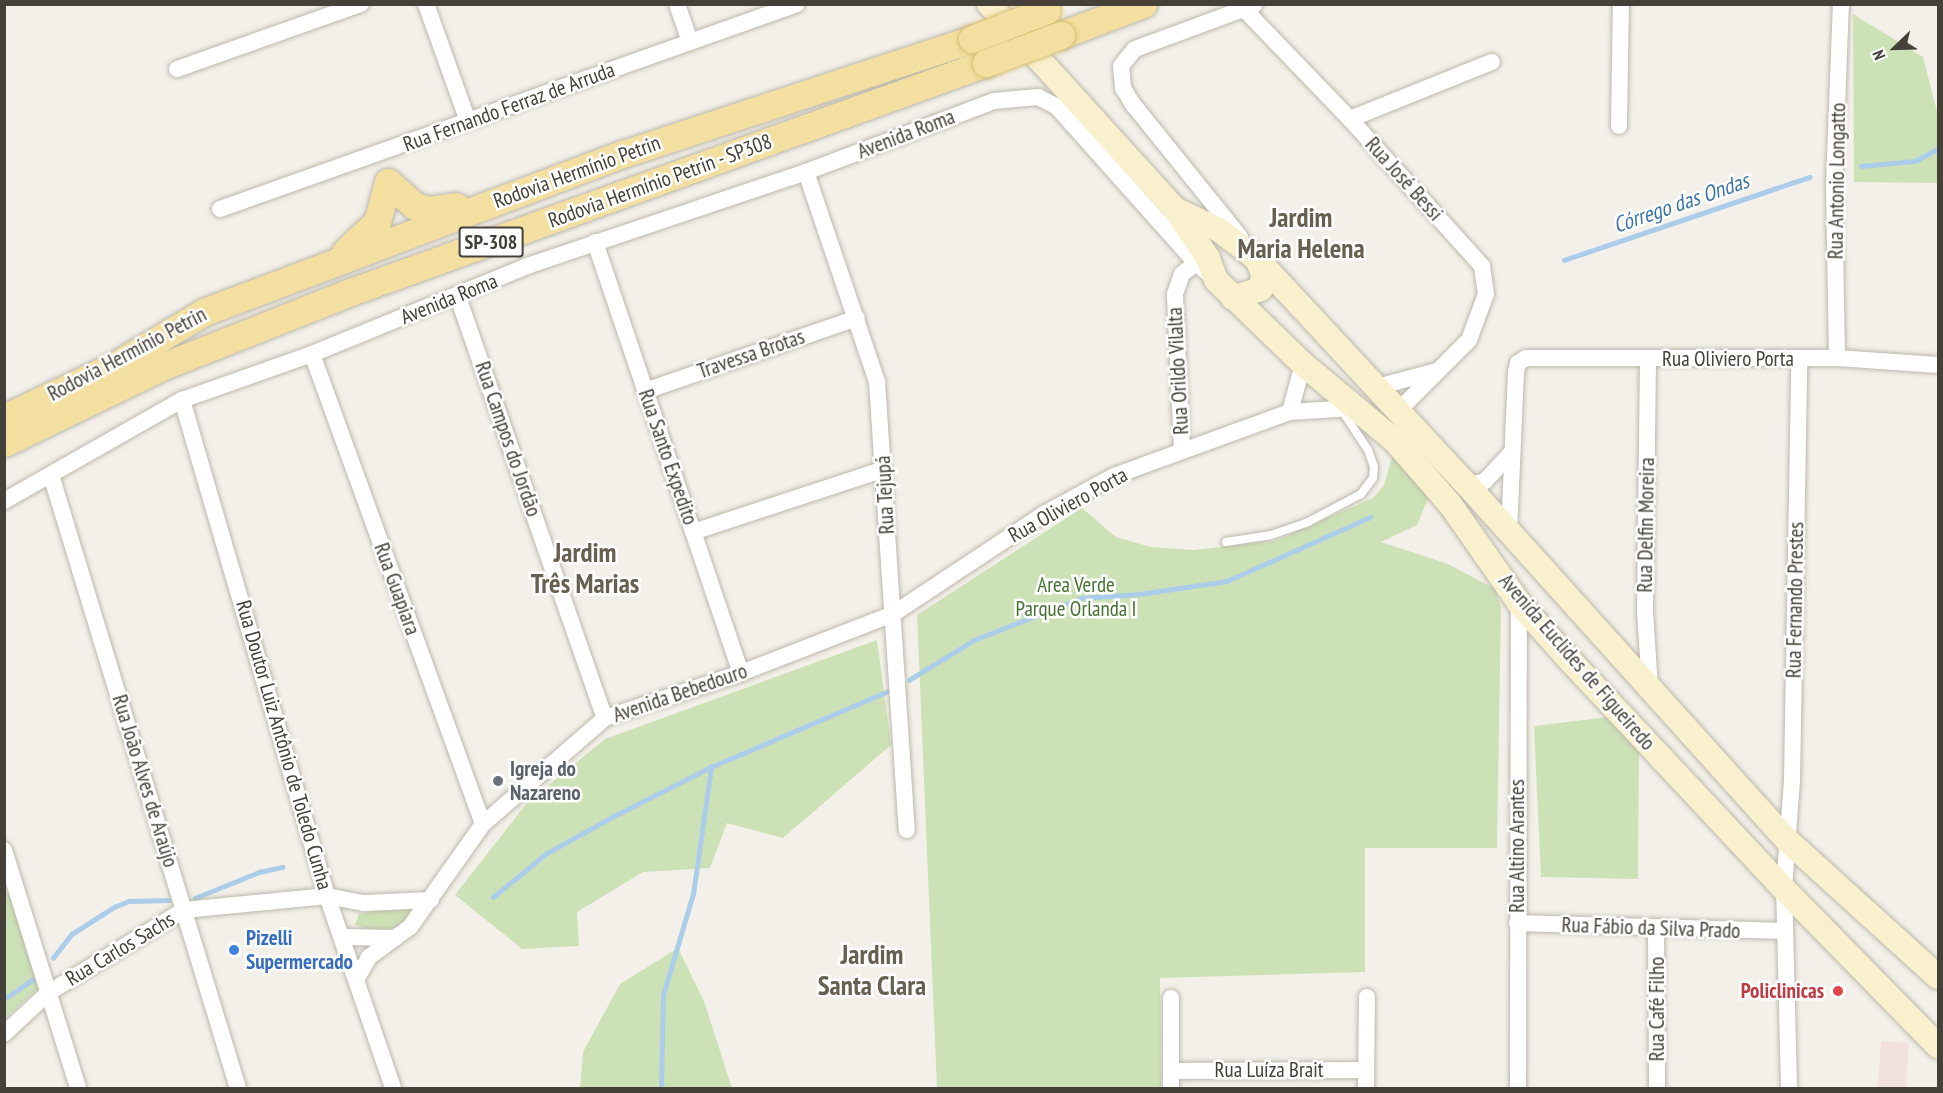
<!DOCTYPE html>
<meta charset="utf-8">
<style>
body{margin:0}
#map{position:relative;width:1943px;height:1093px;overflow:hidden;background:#f3f0e9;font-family:"PT Sans Narrow",sans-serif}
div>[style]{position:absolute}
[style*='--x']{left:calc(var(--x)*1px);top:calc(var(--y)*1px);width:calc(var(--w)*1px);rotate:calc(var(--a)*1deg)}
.medical>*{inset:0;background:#f2e1de;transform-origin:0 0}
.green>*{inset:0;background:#cce2b6}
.stream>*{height:4.5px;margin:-2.25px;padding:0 2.25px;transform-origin:2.25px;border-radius:2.25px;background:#accde9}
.roads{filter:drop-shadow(0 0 2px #bdb8ac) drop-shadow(0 0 2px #bdb8ac)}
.lane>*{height:8px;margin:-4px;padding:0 4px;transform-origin:4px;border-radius:4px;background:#fff}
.street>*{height:16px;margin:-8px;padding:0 8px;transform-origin:8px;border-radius:8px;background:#fff}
.secondary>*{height:24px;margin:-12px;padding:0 12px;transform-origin:12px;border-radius:12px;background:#f9f0cd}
.primary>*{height:27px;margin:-13.5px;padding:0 13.5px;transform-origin:13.5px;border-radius:13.5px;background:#f3e0a1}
.bridges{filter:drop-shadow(0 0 2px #d7be72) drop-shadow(0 0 2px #d7be72)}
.primary-bridge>*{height:27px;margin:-13.5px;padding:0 13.5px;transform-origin:13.5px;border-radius:13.5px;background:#f3e0a1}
.dots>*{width:16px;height:16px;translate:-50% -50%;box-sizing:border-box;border:3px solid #fff;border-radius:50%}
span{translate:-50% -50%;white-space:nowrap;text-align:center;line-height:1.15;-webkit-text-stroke:5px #fff;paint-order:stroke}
.shield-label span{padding:2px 4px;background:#fff;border:2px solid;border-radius:4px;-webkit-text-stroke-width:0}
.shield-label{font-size:20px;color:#454138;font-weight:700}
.street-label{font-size:21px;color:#454138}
.park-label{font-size:21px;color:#467131}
.worship-label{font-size:21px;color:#5b616d;font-weight:700}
.left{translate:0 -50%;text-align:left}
.shop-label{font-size:21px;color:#366cbe;font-weight:700}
.health-label{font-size:21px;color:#be3a42;font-weight:700}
.right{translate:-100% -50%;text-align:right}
.water-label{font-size:22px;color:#3c74a6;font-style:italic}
.district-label{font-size:27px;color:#675f50;font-weight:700}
.frame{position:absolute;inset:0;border:6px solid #454138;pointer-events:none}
.north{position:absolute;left:1865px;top:18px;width:60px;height:60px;-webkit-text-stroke:4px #fff;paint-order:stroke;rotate:247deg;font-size:16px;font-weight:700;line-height:24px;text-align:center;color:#454138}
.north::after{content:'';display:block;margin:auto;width:21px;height:27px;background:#454138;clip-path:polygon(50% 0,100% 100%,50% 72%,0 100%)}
</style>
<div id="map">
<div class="medical">
<div style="left:1881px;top:1041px;width:28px;height:47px;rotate:4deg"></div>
</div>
<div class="green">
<div style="clip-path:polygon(1853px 14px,1923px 57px,1938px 115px,1938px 183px,1854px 182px)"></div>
<div style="clip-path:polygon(1393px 453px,1429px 496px,1417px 525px,1381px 542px,1448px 564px,1495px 589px,1501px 607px,1497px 848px,1365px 848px,1365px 972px,1160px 978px,1161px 1088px,937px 1088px,917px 615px,1082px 508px,1116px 537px,1151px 547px,1193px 550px,1275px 541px,1373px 498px,1384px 485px)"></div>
<div style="clip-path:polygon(877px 640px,891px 745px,783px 838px,727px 823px,710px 868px,643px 872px,577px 912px,579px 946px,522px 949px,455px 895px,526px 804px,605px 739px)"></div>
<div style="clip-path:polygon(1617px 716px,1639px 738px,1638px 879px,1541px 877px,1534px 726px)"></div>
<div style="clip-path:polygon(9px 892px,38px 988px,5px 1019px,4px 893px)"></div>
<div style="clip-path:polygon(404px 907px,412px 914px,397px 927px,376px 932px,355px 925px,359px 914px)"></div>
<div style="clip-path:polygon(678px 948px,704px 1001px,732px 1088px,580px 1088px,583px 1052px,620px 984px)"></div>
</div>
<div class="stream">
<div style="--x:1861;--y:166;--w:54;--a:-5.3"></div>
<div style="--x:1915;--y:161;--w:26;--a:-28"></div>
<div style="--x:1564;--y:260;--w:259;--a:-18.7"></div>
<div style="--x:909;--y:680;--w:76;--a:-31.6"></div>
<div style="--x:974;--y:640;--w:115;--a:-21.4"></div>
<div style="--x:1081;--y:598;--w:58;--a:-3.9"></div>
<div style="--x:1139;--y:594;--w:89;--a:-8.4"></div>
<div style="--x:1227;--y:581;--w:157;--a:-24.1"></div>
<div style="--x:493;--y:897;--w:70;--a:-39.2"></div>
<div style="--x:547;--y:853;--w:77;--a:-28.9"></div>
<div style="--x:614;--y:816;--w:109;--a:-26.8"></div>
<div style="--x:711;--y:767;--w:198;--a:-23.2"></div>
<div style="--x:195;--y:898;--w:69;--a:-22.1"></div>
<div style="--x:259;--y:872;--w:24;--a:-12"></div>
<div style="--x:53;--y:958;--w:31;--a:-52"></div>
<div style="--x:72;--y:934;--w:50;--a:-32.7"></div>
<div style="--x:114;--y:907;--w:16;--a:-22"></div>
<div style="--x:129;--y:901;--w:40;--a:-1.4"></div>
<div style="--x:4;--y:999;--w:34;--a:-34"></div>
<div style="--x:661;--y:1088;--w:93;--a:-88.8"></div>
<div style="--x:663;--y:995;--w:105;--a:-73.5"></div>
<div style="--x:693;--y:894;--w:128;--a:-81.9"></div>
</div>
<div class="roads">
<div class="lane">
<div style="--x:1226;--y:542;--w:46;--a:-8.8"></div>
<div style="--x:1271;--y:535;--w:39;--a:-19"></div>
<div style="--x:1308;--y:522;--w:60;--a:-27.8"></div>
<div style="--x:1361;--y:494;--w:20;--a:-53"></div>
<div style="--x:1373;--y:478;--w:11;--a:-85"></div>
<div style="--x:1374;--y:467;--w:18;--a:-109"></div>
<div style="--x:1368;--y:450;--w:49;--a:-123.4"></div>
</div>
<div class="street">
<div style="--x:426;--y:4;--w:124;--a:70.3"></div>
<div style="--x:677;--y:4;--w:40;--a:71.1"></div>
<div style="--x:1244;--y:9;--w:153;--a:46.1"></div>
<div style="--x:1350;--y:119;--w:198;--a:48.1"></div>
<div style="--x:1482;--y:266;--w:28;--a:82"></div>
<div style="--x:1486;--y:294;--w:49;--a:110.3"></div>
<div style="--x:1469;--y:340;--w:99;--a:135"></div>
<div style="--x:177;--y:69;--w:195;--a:-19.5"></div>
<div style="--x:1350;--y:119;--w:153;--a:-21.9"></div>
<div style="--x:1619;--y:126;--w:122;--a:-89.1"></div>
<div style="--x:806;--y:172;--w:222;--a:71.3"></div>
<div style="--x:877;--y:382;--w:449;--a:86.2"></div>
<div style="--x:220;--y:209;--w:612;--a:-19.56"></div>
<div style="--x:1240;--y:237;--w:172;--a:-128.9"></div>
<div style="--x:1132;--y:103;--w:17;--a:-121"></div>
<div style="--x:1123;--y:88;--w:22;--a:-95"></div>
<div style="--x:1121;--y:66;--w:22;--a:-51"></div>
<div style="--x:1135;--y:49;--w:127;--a:-20.3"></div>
<div style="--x:595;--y:242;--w:455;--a:71.3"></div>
<div style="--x:458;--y:297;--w:446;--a:70.8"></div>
<div style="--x:312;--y:354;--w:500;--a:70.01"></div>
<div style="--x:1837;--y:358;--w:174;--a:-91"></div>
<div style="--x:1834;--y:184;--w:180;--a:-87.8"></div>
<div style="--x:1648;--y:359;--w:252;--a:90.7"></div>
<div style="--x:1645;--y:611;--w:78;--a:86.3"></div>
<div style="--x:1377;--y:387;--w:62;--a:-14.9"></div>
<div style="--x:645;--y:391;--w:224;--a:-19"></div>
<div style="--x:182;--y:400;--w:517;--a:73.7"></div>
<div style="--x:327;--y:896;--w:203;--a:71"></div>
<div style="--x:1290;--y:412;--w:50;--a:-74.8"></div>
<div style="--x:1182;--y:450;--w:156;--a:-92.6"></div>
<div style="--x:1175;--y:294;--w:21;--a:-71"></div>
<div style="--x:1182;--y:274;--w:18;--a:-38"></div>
<div style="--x:51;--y:475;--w:641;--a:73.04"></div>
<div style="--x:1468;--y:486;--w:18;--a:-16"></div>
<div style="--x:1485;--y:481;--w:37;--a:-47"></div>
<div style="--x:4;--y:501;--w:205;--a:-29.6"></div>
<div style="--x:182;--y:400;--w:138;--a:-19.5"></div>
<div style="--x:312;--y:354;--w:235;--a:-22.2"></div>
<div style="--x:530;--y:265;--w:291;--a:-18.6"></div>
<div style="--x:806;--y:172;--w:201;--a:-20.7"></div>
<div style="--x:994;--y:101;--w:44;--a:-5.2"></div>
<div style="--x:1038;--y:97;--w:20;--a:27"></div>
<div style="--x:1056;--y:106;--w:210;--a:48.3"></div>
<div style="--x:1196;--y:263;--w:25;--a:40"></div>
<div style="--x:693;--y:532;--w:199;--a:-18.2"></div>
<div style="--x:1509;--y:532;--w:160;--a:-87.5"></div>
<div style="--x:1516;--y:372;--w:9;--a:-77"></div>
<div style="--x:1518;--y:363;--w:9;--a:-32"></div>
<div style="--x:1526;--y:358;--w:311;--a:0"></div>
<div style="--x:1837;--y:358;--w:101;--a:4"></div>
<div style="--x:4;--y:850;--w:249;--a:72.7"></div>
<div style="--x:1517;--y:923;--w:268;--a:1.7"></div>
<div style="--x:1656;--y:930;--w:158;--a:89.6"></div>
<div style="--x:344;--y:937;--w:51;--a:1.1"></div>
<div style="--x:357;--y:978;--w:24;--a:-60"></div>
<div style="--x:369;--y:957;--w:51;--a:-36.2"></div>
<div style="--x:410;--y:927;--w:126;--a:-54.7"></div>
<div style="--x:483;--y:824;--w:162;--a:-41"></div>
<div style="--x:605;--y:718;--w:143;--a:-18.3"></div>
<div style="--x:741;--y:673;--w:163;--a:-21.2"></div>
<div style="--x:893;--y:614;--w:181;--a:-33.5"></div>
<div style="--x:1044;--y:514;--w:80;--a:-28.5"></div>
<div style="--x:1114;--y:476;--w:187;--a:-20"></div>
<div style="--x:1290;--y:412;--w:62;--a:-3.7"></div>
<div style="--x:1171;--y:998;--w:90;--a:90"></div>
<div style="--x:4;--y:1034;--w:60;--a:-43"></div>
<div style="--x:48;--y:993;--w:159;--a:-31.4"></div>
<div style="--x:184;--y:910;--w:144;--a:-5.6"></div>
<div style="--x:327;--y:896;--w:38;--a:11"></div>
<div style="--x:364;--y:903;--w:67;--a:-2.6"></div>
<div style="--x:1171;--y:1071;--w:195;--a:-0.3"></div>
<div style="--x:1366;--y:1088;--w:91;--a:-89.4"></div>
<div style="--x:1518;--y:1088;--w:485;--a:-89.9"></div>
<div style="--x:1789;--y:1088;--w:199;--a:-91.4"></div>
<div style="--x:1784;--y:889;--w:109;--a:-85.8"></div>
<div style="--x:1792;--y:780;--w:422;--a:-89"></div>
</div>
<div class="secondary">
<div style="--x:989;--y:4;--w:277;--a:47.8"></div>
<div style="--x:1175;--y:209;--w:59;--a:56"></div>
<div style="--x:1208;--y:258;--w:23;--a:70"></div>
<div style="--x:1216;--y:280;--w:121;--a:44"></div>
<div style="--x:1303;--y:364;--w:120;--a:39.9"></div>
<div style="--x:1395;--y:441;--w:84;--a:48.9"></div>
<div style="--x:1450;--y:504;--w:121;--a:55.1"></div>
<div style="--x:1519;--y:603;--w:71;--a:48.4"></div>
<div style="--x:1566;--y:656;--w:319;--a:46.9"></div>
<div style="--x:1784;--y:889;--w:220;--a:45.6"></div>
<div style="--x:1177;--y:210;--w:47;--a:25.5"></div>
<div style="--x:1219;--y:230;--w:48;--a:37.3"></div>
<div style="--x:1257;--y:259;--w:310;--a:47.1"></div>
<div style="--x:1468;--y:486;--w:478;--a:48"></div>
<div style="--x:1788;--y:841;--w:202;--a:42.2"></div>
<div style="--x:1233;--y:298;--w:29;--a:-18"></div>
<div style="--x:1261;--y:289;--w:15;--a:-82"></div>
<div style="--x:1263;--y:274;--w:16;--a:-112"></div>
</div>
<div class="primary">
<div style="--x:1061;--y:35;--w:88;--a:-20.7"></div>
<div style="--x:388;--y:182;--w:36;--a:42"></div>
<div style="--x:415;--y:206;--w:14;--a:17"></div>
<div style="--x:428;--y:210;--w:28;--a:-8"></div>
<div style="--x:345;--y:252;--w:44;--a:-43.2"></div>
<div style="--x:377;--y:222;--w:41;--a:-74.6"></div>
<div style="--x:4;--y:418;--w:125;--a:-25.5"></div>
<div style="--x:117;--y:364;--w:101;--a:-30.9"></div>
<div style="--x:204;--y:312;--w:448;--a:-20.7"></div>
<div style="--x:623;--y:154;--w:367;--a:-18.2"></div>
<div style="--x:4;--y:443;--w:174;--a:-25.8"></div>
<div style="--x:161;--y:367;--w:198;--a:-21.6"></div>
<div style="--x:345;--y:294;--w:681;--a:-19.82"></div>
</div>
</div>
<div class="bridges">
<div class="primary-bridge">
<div style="--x:972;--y:39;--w:80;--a:-21.1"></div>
<div style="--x:986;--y:63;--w:80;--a:-20.5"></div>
</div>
</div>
<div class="dots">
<div style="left:498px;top:781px;background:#6b7280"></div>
<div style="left:234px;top:950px;background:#3f7fe0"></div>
<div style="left:1838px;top:991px;background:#e0444e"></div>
</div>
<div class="shield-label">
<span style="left:491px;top:242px">SP-308</span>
</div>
<div class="street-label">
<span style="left:509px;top:107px;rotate:-20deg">Rua Fernando Ferraz de Arruda</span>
<span style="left:906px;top:134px;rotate:-21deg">Avenida Roma</span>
<span style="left:577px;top:172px;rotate:-20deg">Rodovia Hermínio Petrin</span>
<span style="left:1404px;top:179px;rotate:48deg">Rua José Bessi</span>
<span style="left:660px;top:181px;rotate:-20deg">Rodovia Hermínio Petrin - SP308</span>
<span style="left:1837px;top:181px;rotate:-89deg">Rua Antonio Longatto</span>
<span style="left:449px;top:299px;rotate:-22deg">Avenida Roma</span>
<span style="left:127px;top:354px;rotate:-28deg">Rodovia Hermínio Petrin</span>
<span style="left:751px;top:354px;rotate:-19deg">Travessa Brotas</span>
<span style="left:1728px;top:359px">Rua Oliviero Porta</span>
<span style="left:1178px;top:371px;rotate:-93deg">Rua Orildo Vilalta</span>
<span style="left:508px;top:439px;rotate:71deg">Rua Campos do Jordão</span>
<span style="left:668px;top:457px;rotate:71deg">Rua Santo Expedito</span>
<span style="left:885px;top:495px;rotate:-93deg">Rua Tejupá</span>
<span style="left:1068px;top:505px;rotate:-29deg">Rua Oliviero Porta</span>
<span style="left:1646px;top:525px;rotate:-89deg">Rua Delfin Moreira</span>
<span style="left:397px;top:589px;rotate:70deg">Rua Guapiara</span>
<span style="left:1795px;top:600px;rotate:-89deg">Rua Fernando Prestes</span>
<span style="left:1577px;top:662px;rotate:49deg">Avenida Euclides de Figueiredo</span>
<span style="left:680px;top:693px;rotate:-19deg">Avenida Bebedouro</span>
<span style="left:284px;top:745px;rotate:74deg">Rua Doutor Luiz Antônio de Toledo Cunha</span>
<span style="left:145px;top:781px;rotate:73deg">Rua João Alves de Araújo</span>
<span style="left:1517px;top:846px;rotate:-90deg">Rua Altino Arantes</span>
<span style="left:1651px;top:928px;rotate:2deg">Rua Fábio da Silva Prado</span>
<span style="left:120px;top:949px;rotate:-31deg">Rua Carlos Sachs</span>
<span style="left:1657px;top:1009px;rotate:-90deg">Rua Café Filho</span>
<span style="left:1269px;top:1070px">Rua Luíza Brait</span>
</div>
<div class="park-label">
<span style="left:1076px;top:597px">Area Verde<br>Parque Orlanda I</span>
</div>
<div class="worship-label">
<span class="left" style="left:510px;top:781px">Igreja do<br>Nazareno</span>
</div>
<div class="shop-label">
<span class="left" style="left:246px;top:950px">Pizelli<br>Supermercado</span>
</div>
<div class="health-label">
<span class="right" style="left:1824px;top:991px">Policlinicas</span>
</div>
<div class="water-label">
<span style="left:1681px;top:203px;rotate:-19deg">Córrego das Ondas</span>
</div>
<div class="district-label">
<span style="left:1301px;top:233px">Jardim<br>Maria Helena</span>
<span style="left:585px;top:568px">Jardim<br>Três Marias</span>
<span style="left:872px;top:970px">Jardim<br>Santa Clara</span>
</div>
<div class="frame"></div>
<div class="north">N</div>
</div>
